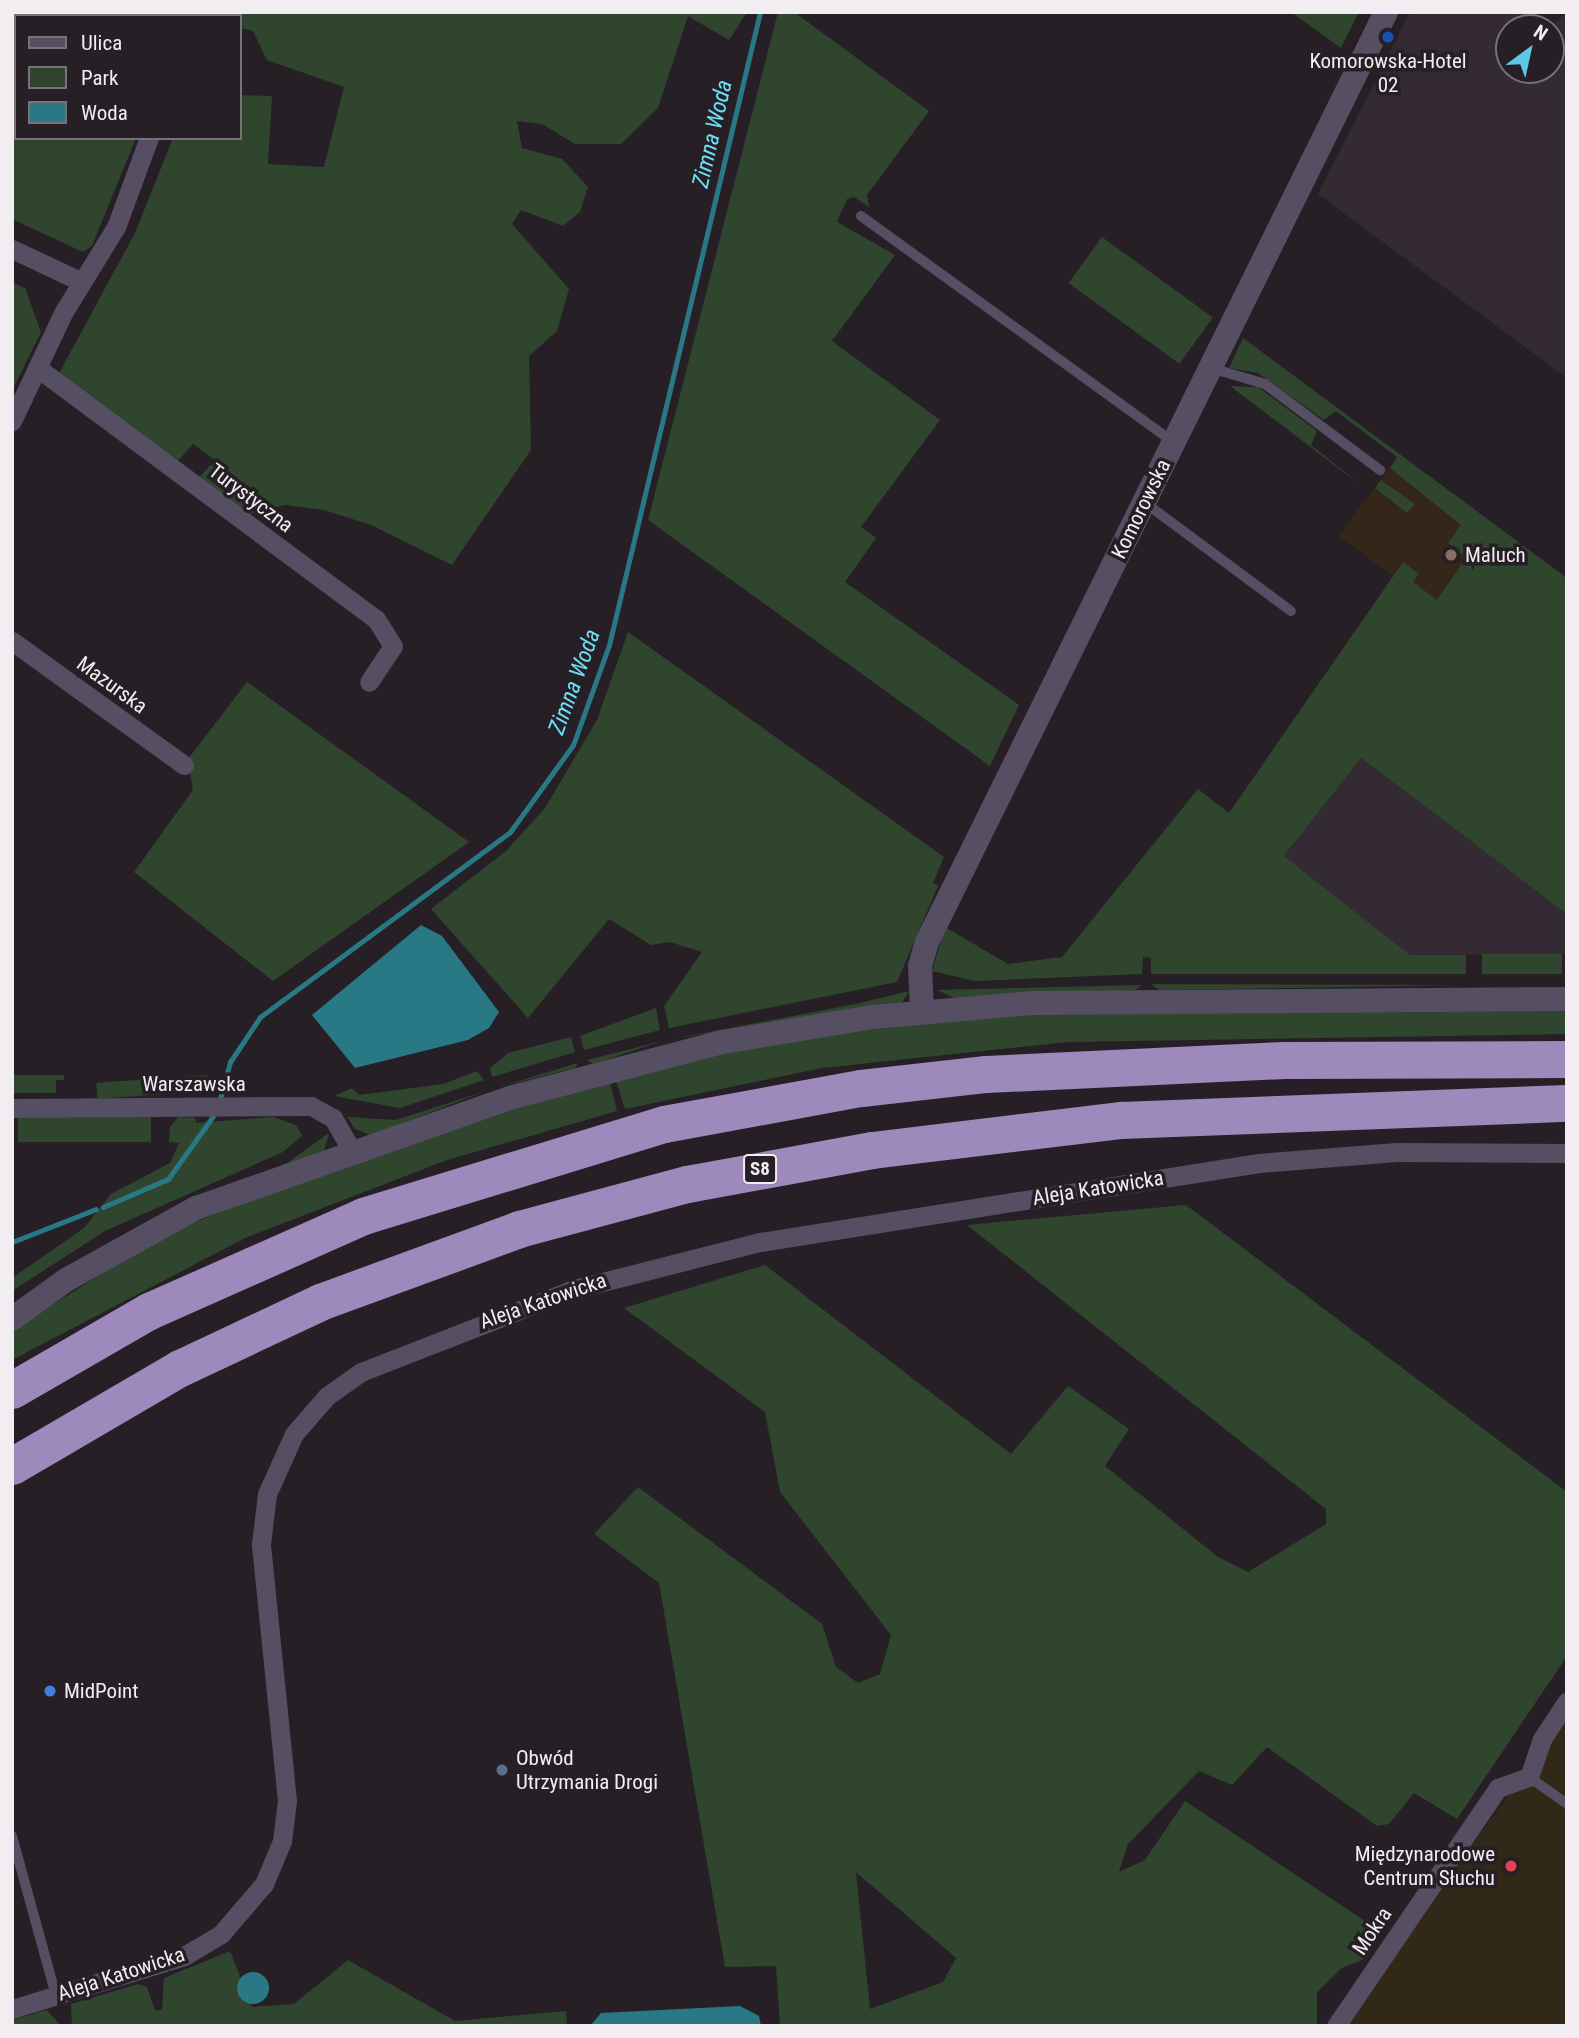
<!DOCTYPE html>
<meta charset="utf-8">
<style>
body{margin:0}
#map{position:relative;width:1579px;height:2038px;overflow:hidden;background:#262026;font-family:"Roboto Condensed",sans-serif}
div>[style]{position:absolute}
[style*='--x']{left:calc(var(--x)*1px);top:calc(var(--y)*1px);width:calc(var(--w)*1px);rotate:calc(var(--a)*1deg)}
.built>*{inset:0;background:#342a34}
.education>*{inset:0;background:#35261a;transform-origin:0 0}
.medical>*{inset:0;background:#312818}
.green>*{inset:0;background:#2f452e;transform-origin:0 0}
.water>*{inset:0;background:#297886}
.round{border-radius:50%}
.stream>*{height:5px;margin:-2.5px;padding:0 2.5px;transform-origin:2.5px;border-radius:2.5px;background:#297886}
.service>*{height:10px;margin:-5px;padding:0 5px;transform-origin:5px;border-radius:5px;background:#564e63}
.minor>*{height:19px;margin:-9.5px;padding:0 9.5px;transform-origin:9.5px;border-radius:9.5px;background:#564e63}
.tertiary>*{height:24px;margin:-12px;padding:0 12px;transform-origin:12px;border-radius:12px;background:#564e63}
.motorway>*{height:37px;margin:-18.5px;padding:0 18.5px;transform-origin:18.5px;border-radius:18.5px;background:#9e89bc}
.dots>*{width:19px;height:19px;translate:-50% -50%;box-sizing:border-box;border:4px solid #262026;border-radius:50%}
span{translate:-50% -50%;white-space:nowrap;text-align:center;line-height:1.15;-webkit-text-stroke:7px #262026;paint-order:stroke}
.shield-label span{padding:2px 5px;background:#262026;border:2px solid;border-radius:5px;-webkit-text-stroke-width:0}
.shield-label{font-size:19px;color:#f1edf1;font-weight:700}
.poi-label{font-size:21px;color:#f1edf1}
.left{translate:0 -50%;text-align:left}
.right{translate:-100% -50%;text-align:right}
.street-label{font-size:21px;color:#f1edf1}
.water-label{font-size:23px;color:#6de0f5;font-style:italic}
.frame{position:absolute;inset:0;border:14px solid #f1edf1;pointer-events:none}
.legend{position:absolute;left:14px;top:14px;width:228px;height:126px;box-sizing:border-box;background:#262026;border:2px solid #777277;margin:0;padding:9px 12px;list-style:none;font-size:21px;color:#f1edf1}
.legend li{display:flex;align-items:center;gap:14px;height:35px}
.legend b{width:35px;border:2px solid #777277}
.north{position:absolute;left:1495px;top:14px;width:70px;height:70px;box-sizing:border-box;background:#262026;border:2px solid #777277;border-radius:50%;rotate:33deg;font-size:19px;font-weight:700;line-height:28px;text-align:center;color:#f1edf1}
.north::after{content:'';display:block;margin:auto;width:24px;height:32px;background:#5cc7e7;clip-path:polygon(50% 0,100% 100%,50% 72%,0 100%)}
</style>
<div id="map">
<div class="built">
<div style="clip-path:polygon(1410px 12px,1526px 12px,1548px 28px,1509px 28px,1509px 70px,1551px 70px,1549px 28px,1567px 12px,1567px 378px,1318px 194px)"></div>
<div style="clip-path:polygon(1361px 758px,1567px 914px,1567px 954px,1410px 955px,1284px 856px)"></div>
</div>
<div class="education">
<div style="left:1400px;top:454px;width:208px;height:102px;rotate:37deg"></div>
</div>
<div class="medical">
<div style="clip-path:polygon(1567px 1711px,1567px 2026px,1334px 2026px,1510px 1794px)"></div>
</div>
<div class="green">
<div style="clip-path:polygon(12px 12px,179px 12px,16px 16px,16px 138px,136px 138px,92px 246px,83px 252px,12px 219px)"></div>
<div style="clip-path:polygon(213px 12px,747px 12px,729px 40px,688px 16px,658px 108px,621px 144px,575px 144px,542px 124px,517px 121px,522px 148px,562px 159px,588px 187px,580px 212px,563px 226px,521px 210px,512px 224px,569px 289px,557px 331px,529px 356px,531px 450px,452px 565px,371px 525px,324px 510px,285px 505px,246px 515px,197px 480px,215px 460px,193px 444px,176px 463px,57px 377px,135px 233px,173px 138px,240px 138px,240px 95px,272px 96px,268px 164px,324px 167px,344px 87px,267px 60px,253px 31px,240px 28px,240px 16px)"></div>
<div style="clip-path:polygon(778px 12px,794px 12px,929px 111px,867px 195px,869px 207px,854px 197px,847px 199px,837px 222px,895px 255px,832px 341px,940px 420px,861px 527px,876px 538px,845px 582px,1019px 705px,990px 766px,648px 520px)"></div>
<div style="clip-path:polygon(1291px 12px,1359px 12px,1341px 48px)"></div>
<div style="left:1102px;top:237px;width:137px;height:57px;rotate:36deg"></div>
<div style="clip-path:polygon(12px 282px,25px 288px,41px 332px,12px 391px)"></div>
<div style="clip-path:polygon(1243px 338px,1567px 578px,1567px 914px,1361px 758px,1284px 856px,1410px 955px,1466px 955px,1466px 974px,1151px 974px,1151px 958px,1143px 957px,1142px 974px,975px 981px,932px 971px,945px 927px,1008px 964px,1062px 957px,1198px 789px,1229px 813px,1403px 562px,1419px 574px,1413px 582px,1437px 600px,1466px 558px,1448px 543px,1461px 525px,1390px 468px,1397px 457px,1336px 411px,1324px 420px,1258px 373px,1229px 368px)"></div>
<div style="clip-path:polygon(1230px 386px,1258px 387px,1317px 431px,1311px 445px,1367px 490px)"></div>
<div style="clip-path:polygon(1381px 480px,1415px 504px,1407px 513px,1375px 488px)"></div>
<div style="clip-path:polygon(628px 632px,944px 857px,933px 883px,938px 886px,897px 982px,669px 1028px,664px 1006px,702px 952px,670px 942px,651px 945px,609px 919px,528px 1018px,431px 909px,506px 851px,545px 808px,597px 720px)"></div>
<div style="clip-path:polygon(247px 682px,469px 842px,273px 981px,134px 872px,193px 790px,188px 759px)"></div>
<div style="left:1482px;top:954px;width:80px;height:20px"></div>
<div style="clip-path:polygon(1151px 984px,1461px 985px,1159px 990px)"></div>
<div style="clip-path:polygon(1142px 985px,1135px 990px,956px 999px,937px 990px)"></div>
<div style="clip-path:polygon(909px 991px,902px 1003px,672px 1039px,856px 1004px)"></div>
<div style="clip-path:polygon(656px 1008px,660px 1030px,584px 1050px,580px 1036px)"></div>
<div style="clip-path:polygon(1567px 1009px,1567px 1034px,1069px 1042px,822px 1068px,625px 1109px,615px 1078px,776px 1041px,902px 1023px,1092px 1010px)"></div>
<div style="clip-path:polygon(571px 1037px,575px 1052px,492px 1077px,490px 1068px,508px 1053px)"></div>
<div style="clip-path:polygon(662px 1041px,594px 1064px,587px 1060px)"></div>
<div style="clip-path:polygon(578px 1063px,575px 1068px,499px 1087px)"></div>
<div style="clip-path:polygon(477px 1071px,484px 1080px,400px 1108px,334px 1096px,352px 1088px,359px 1095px,443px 1084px)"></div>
<div style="clip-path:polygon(12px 1075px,64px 1075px,64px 1080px,56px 1080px,56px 1093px,12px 1093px)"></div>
<div style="left:208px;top:1075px;width:16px;height:112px;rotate:86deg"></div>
<div style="clip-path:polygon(609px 1078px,617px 1111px,447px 1160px,245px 1238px,12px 1360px,12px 1330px,162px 1236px,268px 1192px)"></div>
<div style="clip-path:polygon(486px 1091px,371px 1135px,355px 1129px,347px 1117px,396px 1120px)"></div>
<div style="left:18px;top:1117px;width:133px;height:25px"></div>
<div style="clip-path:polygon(178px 1117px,195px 1118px,196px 1123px,273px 1117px,296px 1125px,302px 1136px,283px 1152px,105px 1231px,12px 1291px,12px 1278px,84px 1228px,111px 1194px,170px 1163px,179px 1143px,169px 1142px,170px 1127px)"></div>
<div style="clip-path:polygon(329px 1133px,324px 1151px,12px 1307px,106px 1244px,287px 1163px)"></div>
<div style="clip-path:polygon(evenodd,1186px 1205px,1567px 1492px,1567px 1656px,1457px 1819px,1414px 1793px,1389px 1824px,1377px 1826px,1267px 1747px,1232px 1785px,1199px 1771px,1128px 1844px,1119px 1872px,1145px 1860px,1185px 1801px,1380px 1931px,1367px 1958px,1342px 1968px,1317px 1992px,1317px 2026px,780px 2026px,776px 1966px,725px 1967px,659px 1583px,594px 1534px,638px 1487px,822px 1624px,836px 1667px,858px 1683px,880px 1674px,891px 1635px,780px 1492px,765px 1412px,624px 1308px,765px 1265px,1011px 1454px,1068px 1386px,1129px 1429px,1105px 1466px,1218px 1557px,1248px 1572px,1326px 1524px,1326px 1509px,967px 1225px,1186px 1205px,856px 1872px,956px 1958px,943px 1982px,870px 2009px,856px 1872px)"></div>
<div style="clip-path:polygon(230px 1951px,252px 2007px,294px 2004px,348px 1960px,455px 2021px,566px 2011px,567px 2026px,72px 2026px,71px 2004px,138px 1984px,147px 1987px,155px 2010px,162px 2010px,164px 1978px)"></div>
<div style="clip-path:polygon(47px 2010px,61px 2026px,12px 2026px,12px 2020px)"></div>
</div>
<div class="water">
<div style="clip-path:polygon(421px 925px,442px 936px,499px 1012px,489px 1028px,468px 1040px,355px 1068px,312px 1015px)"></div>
<div class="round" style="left:237px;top:1972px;width:32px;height:32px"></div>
<div style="clip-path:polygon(740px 2006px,759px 2016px,761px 2026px,590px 2026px,601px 2013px)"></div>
</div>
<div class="stream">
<div style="--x:219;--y:1103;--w:42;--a:-75"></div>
<div style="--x:230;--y:1062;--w:54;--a:-56.3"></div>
<div style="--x:260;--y:1017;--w:311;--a:-36.5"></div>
<div style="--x:510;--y:832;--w:107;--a:-54.1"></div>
<div style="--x:573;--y:745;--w:106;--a:-70.2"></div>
<div style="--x:609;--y:645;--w:651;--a:-76.58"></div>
<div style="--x:103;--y:1207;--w:71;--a:-23.3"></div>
<div style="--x:168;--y:1179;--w:82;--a:-54.4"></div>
<div style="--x:12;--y:1242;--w:90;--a:-21.4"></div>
</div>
<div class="service">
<div style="--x:861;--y:216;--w:385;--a:35.9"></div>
<div style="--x:1211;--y:368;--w:56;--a:16.5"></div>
<div style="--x:1265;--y:384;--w:144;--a:36.8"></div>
<div style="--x:1144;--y:502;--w:183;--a:36.6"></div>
<div style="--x:1529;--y:1777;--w:47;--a:35.4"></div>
<div style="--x:12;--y:1836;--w:166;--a:74.6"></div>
</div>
<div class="minor">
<div style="--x:194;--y:16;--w:4;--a:-63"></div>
<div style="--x:12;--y:249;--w:77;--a:25.2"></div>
<div style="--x:39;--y:369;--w:420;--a:36.6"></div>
<div style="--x:376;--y:619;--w:32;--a:58"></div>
<div style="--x:393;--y:646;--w:43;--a:123.7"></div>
<div style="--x:12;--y:421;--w:119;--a:-64.7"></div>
<div style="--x:63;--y:313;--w:101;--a:-58.4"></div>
<div style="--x:116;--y:227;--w:95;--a:-69.7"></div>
<div style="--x:12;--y:641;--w:212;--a:35.8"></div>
<div style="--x:12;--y:1108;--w:299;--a:-0.4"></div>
<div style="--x:311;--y:1106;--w:25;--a:29"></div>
<div style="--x:333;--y:1118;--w:38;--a:60"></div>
<div style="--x:12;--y:2009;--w:180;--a:-17.1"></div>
<div style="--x:184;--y:1956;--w:43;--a:-30.7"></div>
<div style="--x:221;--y:1934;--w:66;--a:-49.3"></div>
<div style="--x:264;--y:1884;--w:47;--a:-67.3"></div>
<div style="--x:282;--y:1841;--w:40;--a:-82.9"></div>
<div style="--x:287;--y:1801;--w:258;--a:-95.8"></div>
<div style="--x:261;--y:1544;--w:50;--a:-83.2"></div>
<div style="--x:267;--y:1494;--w:66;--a:-65.8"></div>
<div style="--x:294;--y:1434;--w:50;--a:-49"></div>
<div style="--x:327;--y:1396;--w:42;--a:-35.2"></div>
<div style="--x:361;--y:1372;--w:225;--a:-21.3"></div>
<div style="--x:571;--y:1290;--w:195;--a:-14.3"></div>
<div style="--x:760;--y:1242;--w:505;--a:-9"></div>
<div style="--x:1259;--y:1163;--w:138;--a:-4.6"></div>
<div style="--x:1397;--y:1152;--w:170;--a:0.3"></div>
<div style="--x:1336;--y:2026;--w:288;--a:-55.8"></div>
<div style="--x:1498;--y:1788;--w:33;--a:-20"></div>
<div style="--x:1529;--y:1777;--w:40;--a:-71.1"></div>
<div style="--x:1542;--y:1739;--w:45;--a:-56.7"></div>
</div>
<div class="tertiary">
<div style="--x:922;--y:1011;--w:45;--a:-92.5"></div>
<div style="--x:920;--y:966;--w:25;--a:-74"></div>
<div style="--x:927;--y:942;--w:1037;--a:-63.73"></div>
<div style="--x:12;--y:1319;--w:67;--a:-35.8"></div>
<div style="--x:66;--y:1280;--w:149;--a:-29"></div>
<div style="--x:196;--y:1208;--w:333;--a:-19.3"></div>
<div style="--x:510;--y:1098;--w:219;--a:-14.8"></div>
<div style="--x:722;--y:1042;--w:153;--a:-9.4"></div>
<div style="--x:873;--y:1017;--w:161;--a:-5"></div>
<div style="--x:1033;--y:1003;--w:534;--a:-0.43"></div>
</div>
<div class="motorway">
<div style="--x:12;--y:1390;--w:158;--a:-30"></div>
<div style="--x:149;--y:1311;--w:234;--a:-23.9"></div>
<div style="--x:363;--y:1216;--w:315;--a:-17"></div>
<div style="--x:664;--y:1124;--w:200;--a:-10.4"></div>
<div style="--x:861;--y:1088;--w:126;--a:-6.4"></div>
<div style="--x:986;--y:1074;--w:299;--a:-2.7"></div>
<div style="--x:1285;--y:1060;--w:282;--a:-0.2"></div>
<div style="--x:12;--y:1466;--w:194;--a:-30.3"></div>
<div style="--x:180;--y:1368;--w:155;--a:-25.2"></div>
<div style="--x:320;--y:1302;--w:212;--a:-20.1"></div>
<div style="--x:519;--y:1229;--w:174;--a:-15"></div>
<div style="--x:687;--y:1184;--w:188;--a:-10.4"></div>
<div style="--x:872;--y:1150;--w:251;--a:-6.9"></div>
<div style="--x:1121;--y:1120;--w:446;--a:-2.2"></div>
</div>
<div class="dots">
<div style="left:1388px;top:37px;background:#1a4fb4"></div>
<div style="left:1451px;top:555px;background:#8d6e63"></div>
<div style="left:50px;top:1691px;background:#3f7fe0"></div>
<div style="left:502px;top:1770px;background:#5c6f8a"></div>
<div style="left:1511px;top:1866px;background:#e0444e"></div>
</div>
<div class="shield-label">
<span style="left:760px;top:1169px">S8</span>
</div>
<div class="poi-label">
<span style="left:1388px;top:73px">Komorowska-Hotel<br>02</span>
<span class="left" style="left:1465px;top:555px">Maluch</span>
<span class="left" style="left:64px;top:1691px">MidPoint</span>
<span class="left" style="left:516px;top:1770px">Obwód<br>Utrzymania Drogi</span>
<span class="right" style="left:1495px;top:1866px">Międzynarodowe<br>Centrum Słuchu</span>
</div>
<div class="street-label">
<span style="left:251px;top:498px;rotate:37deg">Turystyczna</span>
<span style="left:1141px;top:509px;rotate:-64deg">Komorowska</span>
<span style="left:112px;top:685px;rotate:36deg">Mazurska</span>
<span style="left:194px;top:1084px">Warszawska</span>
<span style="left:1098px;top:1188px;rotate:-9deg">Aleja Katowicka</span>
<span style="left:543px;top:1301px;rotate:-19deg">Aleja Katowicka</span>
<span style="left:1372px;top:1931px;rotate:-56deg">Mokra</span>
<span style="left:121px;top:1974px;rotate:-18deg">Aleja Katowicka</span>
</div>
<div class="water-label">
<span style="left:713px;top:134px;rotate:-77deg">Zimna Woda</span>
<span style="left:575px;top:682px;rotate:-70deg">Zimna Woda</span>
</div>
<div class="frame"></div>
<ul class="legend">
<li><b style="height:9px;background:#564e63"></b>Ulica</li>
<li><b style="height:19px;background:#2f452e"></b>Park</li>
<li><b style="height:19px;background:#297886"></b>Woda</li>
</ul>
<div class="north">N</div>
</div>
